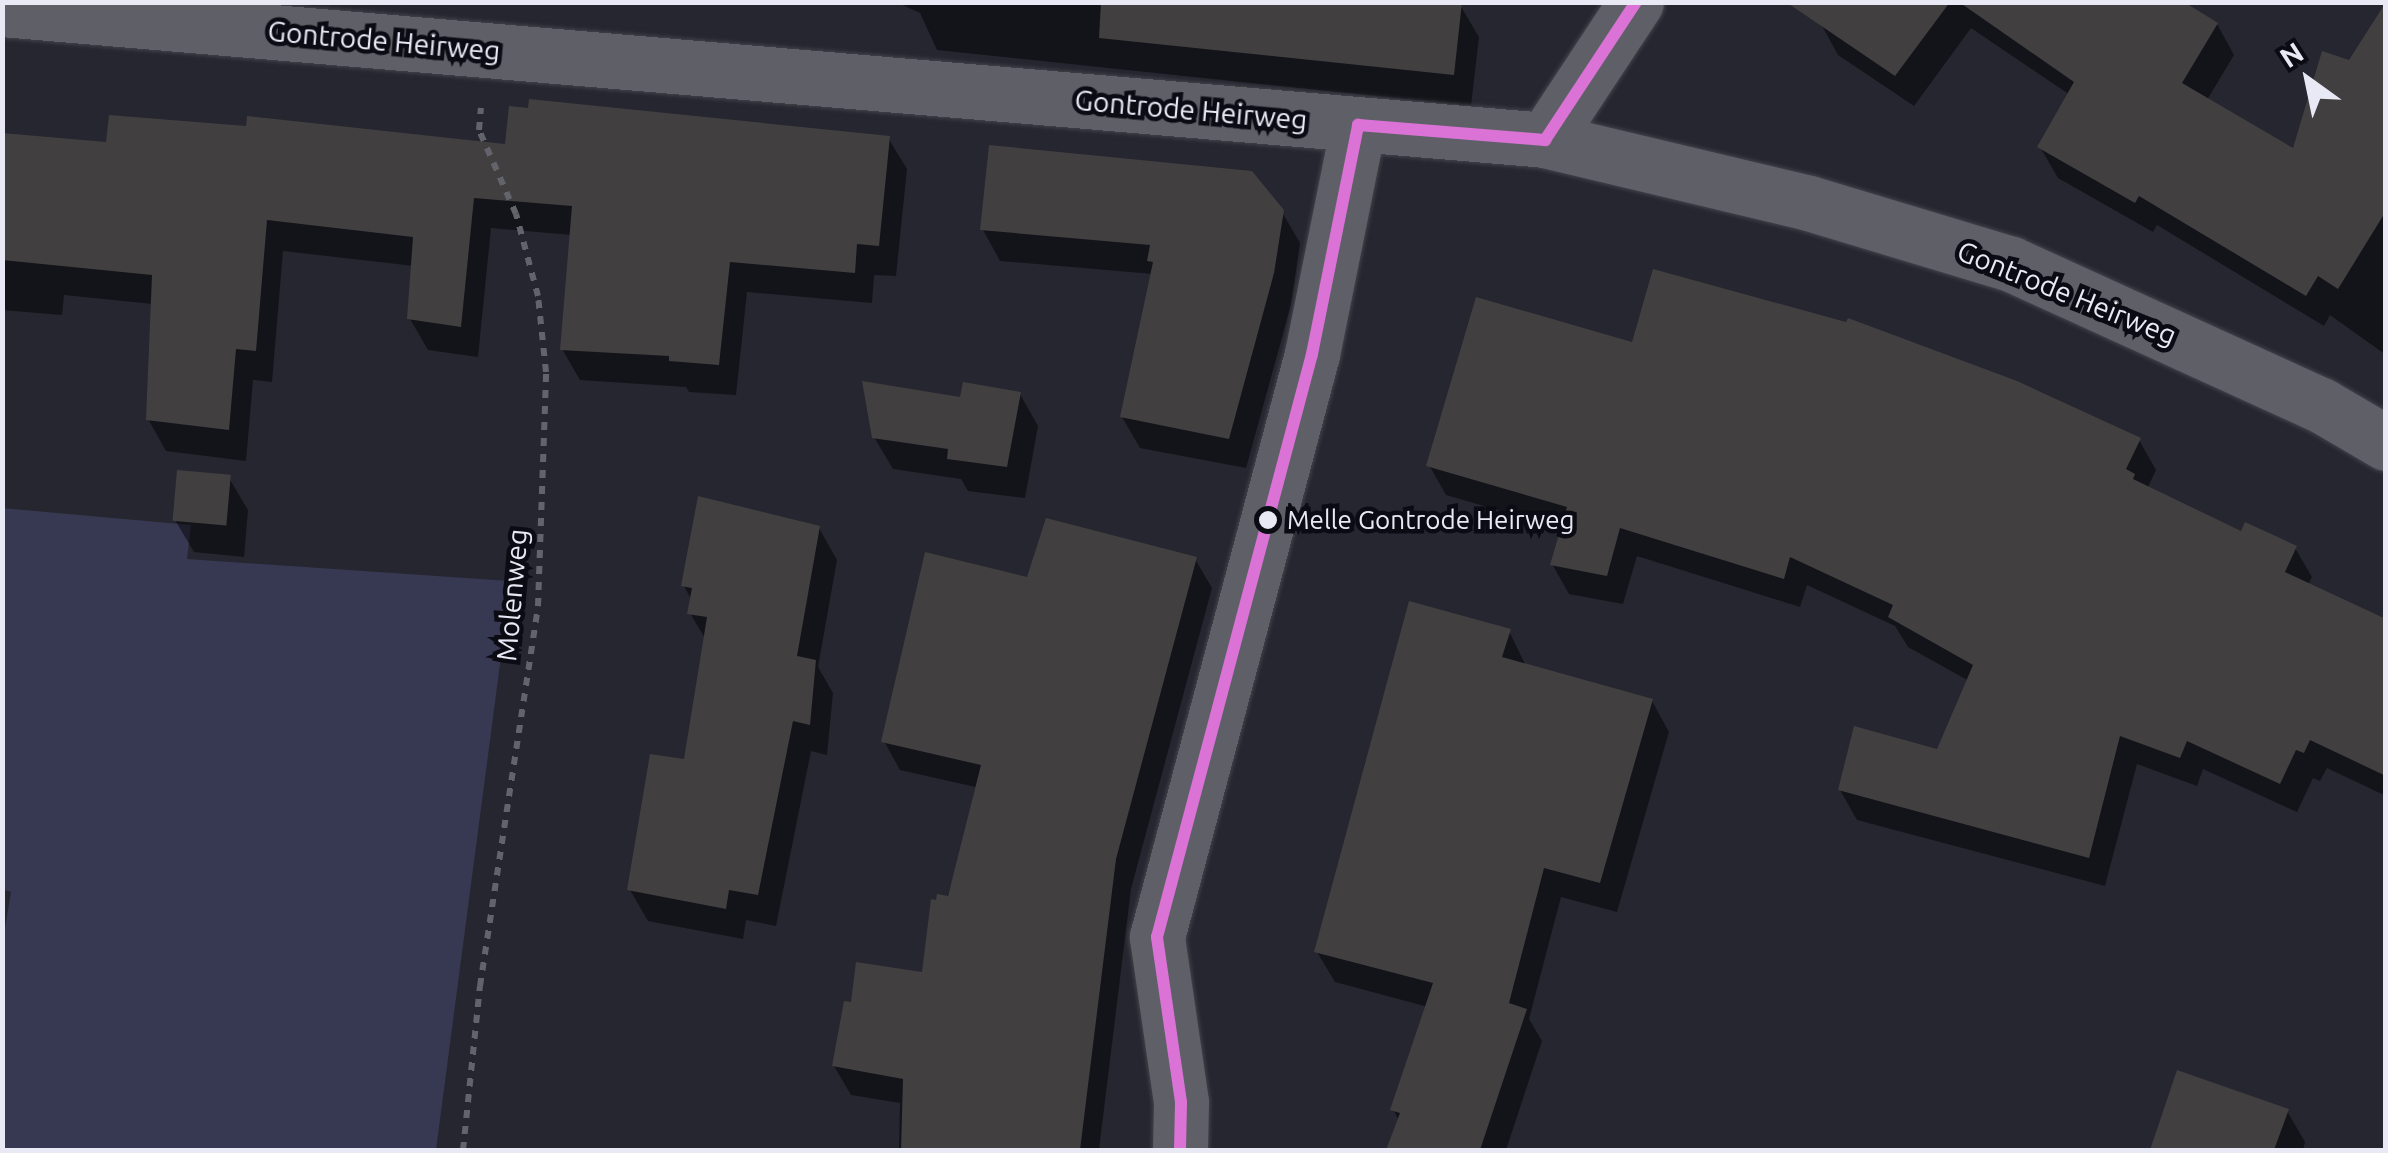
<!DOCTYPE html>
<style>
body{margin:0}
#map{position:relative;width:2388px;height:1153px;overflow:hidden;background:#25262f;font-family:Ubuntu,sans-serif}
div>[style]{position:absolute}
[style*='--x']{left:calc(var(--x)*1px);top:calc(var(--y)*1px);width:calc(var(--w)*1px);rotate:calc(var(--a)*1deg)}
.green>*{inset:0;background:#373851}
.shadow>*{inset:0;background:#0007}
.building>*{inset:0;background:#423f41;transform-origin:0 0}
.path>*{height:6px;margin-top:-3px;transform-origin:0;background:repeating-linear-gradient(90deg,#63646b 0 8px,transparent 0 16px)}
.roads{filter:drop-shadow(0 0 2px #42434b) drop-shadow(0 0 2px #42434b)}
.minor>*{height:55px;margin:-27.5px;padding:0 27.5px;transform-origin:27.5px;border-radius:27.5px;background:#5f6067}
.bus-1>*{height:12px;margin:-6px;padding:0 6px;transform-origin:6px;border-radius:6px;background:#db72d6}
.dots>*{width:28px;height:28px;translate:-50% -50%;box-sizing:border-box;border:5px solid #0b0c13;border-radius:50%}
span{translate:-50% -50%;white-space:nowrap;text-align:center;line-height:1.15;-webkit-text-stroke:9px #0b0c13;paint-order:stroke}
.bus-label{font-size:26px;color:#e8e9f5}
.left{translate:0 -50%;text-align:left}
.street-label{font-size:28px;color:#e8e9f5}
.frame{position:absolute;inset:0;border:5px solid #e8e9f5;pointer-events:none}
.north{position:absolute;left:2258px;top:30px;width:100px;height:100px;-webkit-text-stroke:8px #0b0c13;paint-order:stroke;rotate:327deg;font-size:28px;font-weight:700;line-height:40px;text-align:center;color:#e8e9f5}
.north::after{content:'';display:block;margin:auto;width:35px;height:45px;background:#e8e9f5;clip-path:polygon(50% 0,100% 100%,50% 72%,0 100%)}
</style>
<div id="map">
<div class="green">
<div style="clip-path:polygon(2px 508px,191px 525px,187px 559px,511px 581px,436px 1150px,3px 1150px,2px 946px,11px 892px,2px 889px)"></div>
</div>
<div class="shadow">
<div style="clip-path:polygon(286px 2px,316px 2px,315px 6px)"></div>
<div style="clip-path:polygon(896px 2px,1460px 5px,1479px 37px,1471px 106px,937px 50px,920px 13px)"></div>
<div style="clip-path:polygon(1835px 2px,2179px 2px,2217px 24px,2234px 55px,2207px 100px,2295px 151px,2350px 63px,2386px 48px,2386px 355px,2330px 315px,2324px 326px,2157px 225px,2153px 232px,2058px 178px,2040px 147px,2070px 95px,1971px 28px,1914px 106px,1838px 55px,1821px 24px)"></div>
<div style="clip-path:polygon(2px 136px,108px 145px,507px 147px,888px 138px,907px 169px,896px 276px,874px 275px,872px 303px,747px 292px,736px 395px,689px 392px,686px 387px,580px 380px,562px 349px,572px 235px,491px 228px,478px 357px,428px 350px,410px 319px,414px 266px,283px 251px,272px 382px,253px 380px,246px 461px,166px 451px,148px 419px,153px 304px,64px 295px,62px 315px,2px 310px)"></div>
<div style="clip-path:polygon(1282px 212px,1300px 243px,1291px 305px,1246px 468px,1140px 448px,1122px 417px,1153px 274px,1000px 261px,983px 230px)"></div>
<div style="clip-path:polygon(1634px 345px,2139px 440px,2156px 470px,2147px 489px,2243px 534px,2295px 548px,2312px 577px,2308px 585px,2386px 619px,2386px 796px,2327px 768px,2320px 781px,2313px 778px,2297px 812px,2203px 769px,2197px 786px,2137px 764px,2105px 886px,1857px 820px,1840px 790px,1938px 752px,1969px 681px,1908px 647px,1895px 626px,1807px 585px,1800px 607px,1637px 556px,1623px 604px,1569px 594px,1552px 564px,1563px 529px,1446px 495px,1429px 465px)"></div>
<div style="clip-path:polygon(1020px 394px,1038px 426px,1025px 498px,968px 491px,961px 479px,893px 469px,874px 437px,962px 400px)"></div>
<div style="clip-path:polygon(229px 478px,248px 510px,244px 557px,194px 552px,175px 520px)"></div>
<div style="clip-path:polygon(819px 528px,837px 560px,818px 667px,833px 693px,827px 755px,811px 751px,776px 926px,746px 920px,743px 939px,648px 921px,630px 890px,686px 762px,706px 640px,690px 613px,692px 601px,684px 586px)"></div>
<div style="clip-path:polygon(1195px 559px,1212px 588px,1131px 889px,1099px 1150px,899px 1150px,900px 1103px,851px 1095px,834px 1066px,853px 1005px,924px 975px,980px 788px,900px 770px,884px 741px,1029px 580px)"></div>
<div style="clip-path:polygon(1509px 631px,1526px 666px,1652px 701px,1669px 732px,1617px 912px,1561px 897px,1529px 1019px,1542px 1041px,1506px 1150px,1393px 1150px,1399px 1121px,1393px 1109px,1428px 1007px,1335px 982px,1317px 952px)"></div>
<div style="clip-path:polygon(2179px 1073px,2287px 1111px,2305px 1142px,2303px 1150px,2152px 1150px)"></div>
</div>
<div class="building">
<div style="clip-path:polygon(1101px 2px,1462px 2px,1454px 75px,1099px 38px)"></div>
<div style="clip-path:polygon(1786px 2px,1950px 2px,1895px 76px)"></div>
<div style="clip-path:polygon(1959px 2px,2184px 2px,2218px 23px,2182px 83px,2293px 148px,2322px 51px,2349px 60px,2386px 2px,2386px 211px,2338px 289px,2318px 276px,2306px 296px,2139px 196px,2135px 203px,2037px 147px,2074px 82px)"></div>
<div style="clip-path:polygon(529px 99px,890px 136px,879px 246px,857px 244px,855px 273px,730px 262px,719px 365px,669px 361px,669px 356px,560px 350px,572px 206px,474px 198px,461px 327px,407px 319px,413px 237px,267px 220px,256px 351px,236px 349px,229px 430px,146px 420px,152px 275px,2px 260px,2px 133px,106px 142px,109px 115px,246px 126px,247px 116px,505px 144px,509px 106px,528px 108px)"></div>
<div style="clip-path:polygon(989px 145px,1252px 171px,1284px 210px,1274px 273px,1229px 439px,1120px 417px,1153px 262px,1147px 261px,1150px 245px,980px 230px)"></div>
<div style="clip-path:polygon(1653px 269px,1846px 322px,1848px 318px,2017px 381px,2141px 438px,2126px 469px,2135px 474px,2133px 479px,2241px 531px,2245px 522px,2297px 546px,2285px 572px,2386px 619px,2386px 776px,2310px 740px,2304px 753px,2296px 750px,2280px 784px,2187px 741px,2180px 758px,2120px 736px,2089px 858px,1838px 790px,1854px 726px,1937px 749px,1973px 665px,1888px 617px,1893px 605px,1790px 557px,1784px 579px,1620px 528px,1607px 576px,1550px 565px,1567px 507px,1426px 466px,1476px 297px,1632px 342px)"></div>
<div style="clip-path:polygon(862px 381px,960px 397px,963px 382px,1021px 392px,1007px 467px,947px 459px,948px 449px,872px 438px)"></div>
<div style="left:177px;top:470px;width:54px;height:51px;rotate:5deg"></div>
<div style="clip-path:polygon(698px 496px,820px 526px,797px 656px,816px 660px,810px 725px,793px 721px,758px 895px,729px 890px,726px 909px,627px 890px,650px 754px,684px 759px,707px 617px,687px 614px,692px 588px,681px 586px)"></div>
<div style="clip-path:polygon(1046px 518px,1197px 557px,1116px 859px,1080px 1150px,901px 1150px,903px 1079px,832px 1066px,844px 1001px,851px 1002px,856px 962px,922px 972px,931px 899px,936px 900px,937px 894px,948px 896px,981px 765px,881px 742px,925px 552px,1027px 577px)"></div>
<div style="clip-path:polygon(1409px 601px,1511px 629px,1502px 657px,1653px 699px,1600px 883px,1544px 868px,1509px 1003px,1527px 1009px,1480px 1150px,1386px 1150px,1400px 1113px,1390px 1110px,1433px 983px,1314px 952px)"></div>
<div style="clip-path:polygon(2177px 1070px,2289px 1109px,2274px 1150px,2150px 1150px)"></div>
</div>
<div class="path">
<div style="--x:463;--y:1150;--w:165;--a:-84.1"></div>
<div style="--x:480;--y:986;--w:384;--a:-81.3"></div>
<div style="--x:538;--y:606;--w:234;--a:-88"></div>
<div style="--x:546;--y:372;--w:76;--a:-96"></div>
<div style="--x:538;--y:296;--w:85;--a:-105"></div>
<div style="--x:516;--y:214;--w:92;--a:-113.8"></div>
<div style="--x:479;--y:130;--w:22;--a:-85"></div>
</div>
<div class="roads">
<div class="minor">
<div style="--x:2;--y:9;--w:1549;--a:4.85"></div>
<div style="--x:1545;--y:140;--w:271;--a:13.4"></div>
<div style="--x:1809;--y:203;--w:211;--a:16.8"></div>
<div style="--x:2011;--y:264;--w:341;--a:24.5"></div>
<div style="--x:2321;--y:405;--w:75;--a:30.3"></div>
<div style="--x:1545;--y:140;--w:165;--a:-56.6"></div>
<div style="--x:1180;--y:1150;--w:48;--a:-88.8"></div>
<div style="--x:1181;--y:1102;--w:167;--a:-98.3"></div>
<div style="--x:1157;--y:937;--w:603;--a:-75.11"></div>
<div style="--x:1312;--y:354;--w:234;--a:-78.6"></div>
</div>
</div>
<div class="bus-1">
<div style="--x:1358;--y:125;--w:188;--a:4.6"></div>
<div style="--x:1545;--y:140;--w:165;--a:-56.6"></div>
<div style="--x:1180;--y:1150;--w:48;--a:-88.8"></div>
<div style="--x:1181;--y:1102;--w:167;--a:-98.3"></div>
<div style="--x:1157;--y:937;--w:603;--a:-75.11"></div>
<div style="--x:1312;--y:354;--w:234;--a:-78.6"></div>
</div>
<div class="dots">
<div style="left:1268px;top:520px;background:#e8e9f5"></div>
</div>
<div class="bus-label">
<span class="left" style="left:1287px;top:520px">Melle Gontrode Heirweg</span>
</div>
<div class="street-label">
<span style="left:384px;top:41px;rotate:5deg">Gontrode Heirweg</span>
<span style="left:1191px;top:110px;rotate:5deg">Gontrode Heirweg</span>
<span style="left:2067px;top:293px;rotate:22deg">Gontrode Heirweg</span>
<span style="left:512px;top:595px;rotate:-85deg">Molenweg</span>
</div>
<div class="frame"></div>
<div class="north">N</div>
</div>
